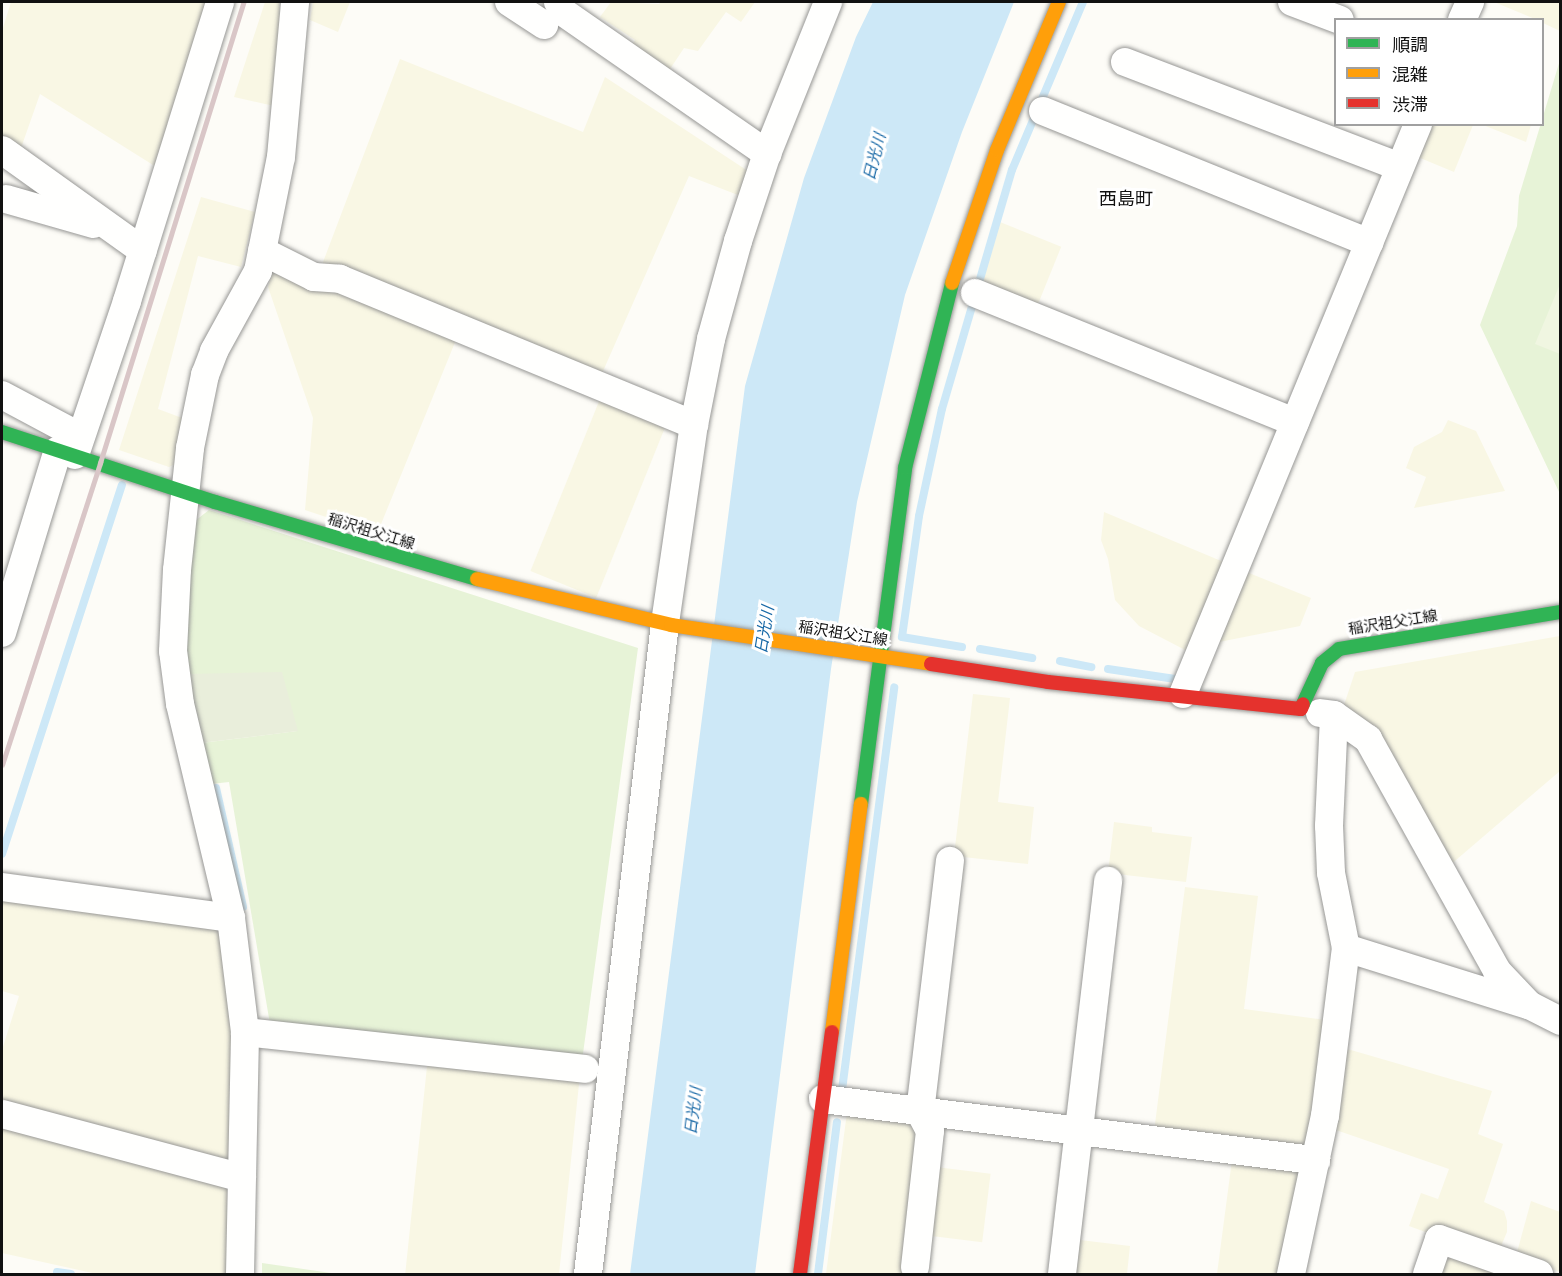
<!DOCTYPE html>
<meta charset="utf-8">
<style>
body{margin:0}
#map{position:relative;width:1562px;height:1276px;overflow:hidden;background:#fdfcf7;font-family:"Times New Roman","Noto Sans JP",serif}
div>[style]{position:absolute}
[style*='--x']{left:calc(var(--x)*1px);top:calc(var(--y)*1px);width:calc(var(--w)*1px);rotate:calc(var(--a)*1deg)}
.farmland>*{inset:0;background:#f9f7e4;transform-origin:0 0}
.green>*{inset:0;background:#e7f3d7}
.cemetery>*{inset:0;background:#e9eedb}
.pitch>*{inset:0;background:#f0f6e1}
.water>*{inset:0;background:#cde8f7}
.stream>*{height:8px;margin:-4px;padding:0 4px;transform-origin:4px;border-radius:4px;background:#cde8f7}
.roads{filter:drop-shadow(0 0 2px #979795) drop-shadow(0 0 2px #979795)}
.street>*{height:28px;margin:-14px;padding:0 14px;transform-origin:14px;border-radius:14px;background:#fffffe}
.fast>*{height:14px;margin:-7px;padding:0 7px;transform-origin:7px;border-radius:7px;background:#30b455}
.slow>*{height:14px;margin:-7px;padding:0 7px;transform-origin:7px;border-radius:7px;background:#ff9f0a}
.jam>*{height:14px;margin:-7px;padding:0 7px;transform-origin:7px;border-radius:7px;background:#e5322d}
.rail>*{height:4.5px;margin:-2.25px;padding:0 2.25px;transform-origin:2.25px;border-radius:2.25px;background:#d9c6c7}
span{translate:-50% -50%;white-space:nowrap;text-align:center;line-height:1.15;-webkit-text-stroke:6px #fff;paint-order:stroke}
.street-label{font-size:15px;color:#111}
.water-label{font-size:16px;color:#1768a6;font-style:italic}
.quarter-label{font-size:18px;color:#111}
.frame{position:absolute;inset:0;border:3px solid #111;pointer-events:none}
.legend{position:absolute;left:1334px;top:18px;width:210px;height:108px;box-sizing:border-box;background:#fff;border:2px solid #a0a0a0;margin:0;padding:8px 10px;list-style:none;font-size:18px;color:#111}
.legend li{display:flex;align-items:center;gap:12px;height:30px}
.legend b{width:30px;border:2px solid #a0a0a0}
</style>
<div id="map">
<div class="farmland">
<div style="clip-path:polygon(11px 2px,214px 2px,161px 170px,40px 94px,21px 148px,2px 135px,2px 31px)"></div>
<div style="clip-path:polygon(265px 2px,279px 2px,281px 36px,274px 106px,234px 97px)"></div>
<div style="clip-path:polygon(313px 2px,350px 2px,338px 32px,310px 20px)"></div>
<div style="clip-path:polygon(611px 2px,659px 4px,661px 2px,755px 2px,741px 22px,726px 12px,698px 51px,684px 48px,666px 75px,629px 50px,635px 40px,600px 17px)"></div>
<div style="clip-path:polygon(1494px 2px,1560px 2px,1560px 31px,1543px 23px,1542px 20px,1535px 19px)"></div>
<div style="clip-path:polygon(400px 59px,583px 132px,605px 77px,751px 173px,743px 197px,689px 176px,600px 378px,320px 270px)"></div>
<div style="clip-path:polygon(1426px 125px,1473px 125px,1454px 172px,1413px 155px)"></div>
<div style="clip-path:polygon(1483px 125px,1531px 125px,1526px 142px)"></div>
<div style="clip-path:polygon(201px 197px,255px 212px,241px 267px,198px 256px,158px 409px,185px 419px,179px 462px,169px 467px,119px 450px)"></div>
<div style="left:1000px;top:222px;width:66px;height:62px;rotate:22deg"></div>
<div style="clip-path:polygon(275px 265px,458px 335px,377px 534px,305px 510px,313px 418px,268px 287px)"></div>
<div style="left:602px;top:394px;width:71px;height:191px;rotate:22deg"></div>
<div style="clip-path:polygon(1448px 420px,1476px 431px,1505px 491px,1414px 508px,1426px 477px,1406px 468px,1414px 447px,1442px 432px)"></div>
<div style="clip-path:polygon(1104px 512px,1226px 563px,1189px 652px,1139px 626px,1115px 600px,1108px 559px,1101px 540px)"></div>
<div style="clip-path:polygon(1244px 571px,1311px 598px,1300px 626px,1214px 643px)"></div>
<div style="clip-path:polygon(1560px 636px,1560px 771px,1449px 866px,1365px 720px,1344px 705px,1355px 672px)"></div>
<div style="clip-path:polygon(973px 694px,1010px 698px,998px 802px,1034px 807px,1028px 864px,954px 856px)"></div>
<div style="clip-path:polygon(1114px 822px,1152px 827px,1152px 832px,1192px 837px,1186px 882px,1108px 873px)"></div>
<div style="clip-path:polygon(1185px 887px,1258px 896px,1244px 1009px,1333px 1021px,1305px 1149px,1154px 1132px)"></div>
<div style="clip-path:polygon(2px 894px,222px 928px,235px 1032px,230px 1164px,2px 1106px,2px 1050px,19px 996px,2px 991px)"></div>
<div style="clip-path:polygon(1344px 1048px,1492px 1091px,1478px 1134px,1503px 1144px,1484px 1202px,1504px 1211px,1507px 1221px,1507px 1232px,1499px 1251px,1431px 1227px,1428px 1233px,1409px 1226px,1421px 1193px,1438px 1199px,1449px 1169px,1333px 1129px)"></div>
<div style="left:428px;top:1057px;width:153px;height:218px;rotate:6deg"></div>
<div style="clip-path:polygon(847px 1112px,914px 1122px,921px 1130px,902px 1274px,826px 1274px)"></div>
<div style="clip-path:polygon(2px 1122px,229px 1187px,227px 1274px,97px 1274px,2px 1253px)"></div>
<div style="clip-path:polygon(1232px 1160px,1298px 1167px,1306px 1176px,1281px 1274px,1217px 1274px)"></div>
<div style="left:936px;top:1167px;width:55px;height:69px;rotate:7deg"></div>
<div style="clip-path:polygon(1531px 1201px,1560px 1212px,1560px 1272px,1516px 1256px)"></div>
<div style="clip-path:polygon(1080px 1240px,1130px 1246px,1127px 1274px,1076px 1274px)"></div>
<div style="clip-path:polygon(1459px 1253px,1501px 1274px,1437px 1274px,1442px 1259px)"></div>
</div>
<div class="green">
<div style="clip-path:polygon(1560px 60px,1560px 494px,1480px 325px,1517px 226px,1519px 196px)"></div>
<div style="clip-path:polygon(209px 510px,638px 648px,582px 1061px,270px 1024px,229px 782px,211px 784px,201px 743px,297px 731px,186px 674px,191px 524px)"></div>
<div style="clip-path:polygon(262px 1263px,338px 1274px,262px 1274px)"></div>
</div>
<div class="cemetery">
<div style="clip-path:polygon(282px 672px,298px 731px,201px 743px,186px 674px)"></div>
</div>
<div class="pitch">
<div style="clip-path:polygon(1560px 284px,1560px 354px,1535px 344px)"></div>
</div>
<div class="water">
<div style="clip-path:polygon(873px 2px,1014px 2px,962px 132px,905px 295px,857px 502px,831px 669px,755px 1274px,630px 1274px,745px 386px,804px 178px,856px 37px)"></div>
</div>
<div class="stream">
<div style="--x:828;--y:626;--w:38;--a:9"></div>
<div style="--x:962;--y:647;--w:61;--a:-170.5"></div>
<div style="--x:902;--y:637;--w:122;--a:-82"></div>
<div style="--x:919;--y:516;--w:109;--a:-77.9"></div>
<div style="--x:942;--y:409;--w:249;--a:-73.7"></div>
<div style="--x:1012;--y:170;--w:182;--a:-67.1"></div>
<div style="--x:980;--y:649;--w:53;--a:9.8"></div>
<div style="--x:1060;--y:661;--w:32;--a:11"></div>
<div style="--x:1108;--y:669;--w:68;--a:8.5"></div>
<div style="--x:216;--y:788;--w:122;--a:77.2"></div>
<div style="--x:2;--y:854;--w:388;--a:-72"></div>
<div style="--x:842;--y:1090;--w:406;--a:-82.6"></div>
<div style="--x:57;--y:1272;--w:14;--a:8"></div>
<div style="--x:818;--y:1274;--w:153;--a:-82.9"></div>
</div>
<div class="roads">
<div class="street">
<div style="--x:509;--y:2;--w:42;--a:33.3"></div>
<div style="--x:558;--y:2;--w:11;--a:63"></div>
<div style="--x:563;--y:12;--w:249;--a:34.8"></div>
<div style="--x:1292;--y:2;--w:51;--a:20.6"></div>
<div style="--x:1462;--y:20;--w:20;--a:-66"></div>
<div style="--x:1125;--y:62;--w:294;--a:20.9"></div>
<div style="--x:1043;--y:111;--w:352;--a:22"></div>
<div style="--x:2;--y:150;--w:173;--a:35.6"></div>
<div style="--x:6;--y:199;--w:91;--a:16"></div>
<div style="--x:262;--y:251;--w:58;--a:26.6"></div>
<div style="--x:314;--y:277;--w:26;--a:4"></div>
<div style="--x:340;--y:279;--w:383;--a:22.4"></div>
<div style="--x:975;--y:293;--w:345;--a:22"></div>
<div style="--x:2;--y:395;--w:89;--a:28"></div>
<div style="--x:75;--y:455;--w:163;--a:-71.3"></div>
<div style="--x:127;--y:301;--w:313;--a:-72.7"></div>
<div style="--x:2;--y:633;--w:191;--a:-73"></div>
<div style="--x:1183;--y:694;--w:617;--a:-67.59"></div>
<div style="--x:1320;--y:713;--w:14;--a:8"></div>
<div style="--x:1334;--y:715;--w:42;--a:35.2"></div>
<div style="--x:1368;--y:739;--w:265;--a:60.9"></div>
<div style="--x:1497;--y:971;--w:47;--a:46.7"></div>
<div style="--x:1529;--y:1005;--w:35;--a:27"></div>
<div style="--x:2;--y:887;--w:231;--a:7.7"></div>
<div style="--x:1346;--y:948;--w:191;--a:17.4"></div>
<div style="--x:245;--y:1032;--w:342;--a:6.2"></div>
<div style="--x:823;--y:1099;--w:497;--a:7.1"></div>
<div style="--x:2;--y:1114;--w:248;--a:14.9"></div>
<div style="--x:915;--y:1267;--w:137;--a:-83.7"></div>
<div style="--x:930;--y:1131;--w:21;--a:-118"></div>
<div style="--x:920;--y:1112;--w:253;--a:-83.2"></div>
<div style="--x:240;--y:1274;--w:242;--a:-88.8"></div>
<div style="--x:245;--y:1032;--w:115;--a:-97"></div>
<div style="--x:231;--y:918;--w:220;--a:-103.4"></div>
<div style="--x:180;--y:704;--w:53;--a:-97.5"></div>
<div style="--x:173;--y:651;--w:81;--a:-87.2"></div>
<div style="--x:177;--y:570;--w:123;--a:-83.9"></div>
<div style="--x:190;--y:448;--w:75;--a:-78.4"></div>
<div style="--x:205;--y:375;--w:26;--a:-69"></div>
<div style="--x:214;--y:351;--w:91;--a:-61.2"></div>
<div style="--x:258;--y:271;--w:116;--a:-78.6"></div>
<div style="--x:281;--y:157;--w:156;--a:-84.8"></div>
<div style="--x:588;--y:1274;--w:656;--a:-83.25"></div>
<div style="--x:665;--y:623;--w:200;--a:-81.7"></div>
<div style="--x:694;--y:425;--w:88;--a:-78.8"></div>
<div style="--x:711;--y:339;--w:102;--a:-74.6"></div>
<div style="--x:738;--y:241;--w:92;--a:-71.6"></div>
<div style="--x:767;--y:154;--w:164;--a:-68.1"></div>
<div style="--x:1062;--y:1274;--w:396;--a:-83.3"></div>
<div style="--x:1291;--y:1274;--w:162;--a:-77.9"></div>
<div style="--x:1325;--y:1116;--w:169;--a:-82.9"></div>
<div style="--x:1346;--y:948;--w:76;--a:-101.3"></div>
<div style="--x:1331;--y:873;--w:47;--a:-92.4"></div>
<div style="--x:1329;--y:826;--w:111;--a:-87.4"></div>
<div style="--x:1427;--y:1274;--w:37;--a:-71"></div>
<div style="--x:1439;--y:1239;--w:106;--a:19.3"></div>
</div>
<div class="fast">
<div style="--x:2;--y:432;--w:224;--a:18.2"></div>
<div style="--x:215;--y:502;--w:273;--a:16.4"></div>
<div style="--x:1303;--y:704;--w:45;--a:-65.1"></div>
<div style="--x:1322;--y:663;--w:22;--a:-39"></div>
<div style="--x:1339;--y:649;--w:224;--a:-9.5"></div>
<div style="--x:861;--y:804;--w:339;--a:-82.5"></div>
<div style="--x:905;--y:468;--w:191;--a:-75.7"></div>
</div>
<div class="slow">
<div style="--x:952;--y:283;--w:140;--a:-71.3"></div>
<div style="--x:997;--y:150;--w:160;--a:-67.3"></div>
<div style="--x:477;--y:579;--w:199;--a:13.3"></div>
<div style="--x:671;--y:625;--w:263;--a:8.5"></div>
<div style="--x:832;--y:1032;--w:230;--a:-82.8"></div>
</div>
<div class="jam">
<div style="--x:931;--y:664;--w:118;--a:8.7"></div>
<div style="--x:1048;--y:682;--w:254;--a:6.1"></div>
<div style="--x:1301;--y:709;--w:5;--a:-68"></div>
<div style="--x:800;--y:1274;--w:244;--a:-82.5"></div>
</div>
</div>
<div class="rail">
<div style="--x:2;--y:765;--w:318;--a:-72"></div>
<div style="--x:100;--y:463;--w:483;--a:-72.7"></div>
</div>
<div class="street-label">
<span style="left:371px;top:532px;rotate:17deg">稲沢祖父江線</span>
<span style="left:1393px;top:623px;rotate:-9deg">稲沢祖父江線</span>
<span style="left:843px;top:634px;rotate:9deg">稲沢祖父江線</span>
</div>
<div class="water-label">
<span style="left:875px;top:157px;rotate:-76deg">日光川</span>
<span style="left:765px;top:630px;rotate:-81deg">日光川</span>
<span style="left:694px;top:1111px;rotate:-83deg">日光川</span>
</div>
<div class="quarter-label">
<span style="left:1126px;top:199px">西島町</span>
</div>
<div class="frame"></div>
<ul class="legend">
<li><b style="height:8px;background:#30b455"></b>順調</li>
<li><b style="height:8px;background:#ff9f0a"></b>混雑</li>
<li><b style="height:8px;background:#e5322d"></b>渋滞</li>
</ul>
</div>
